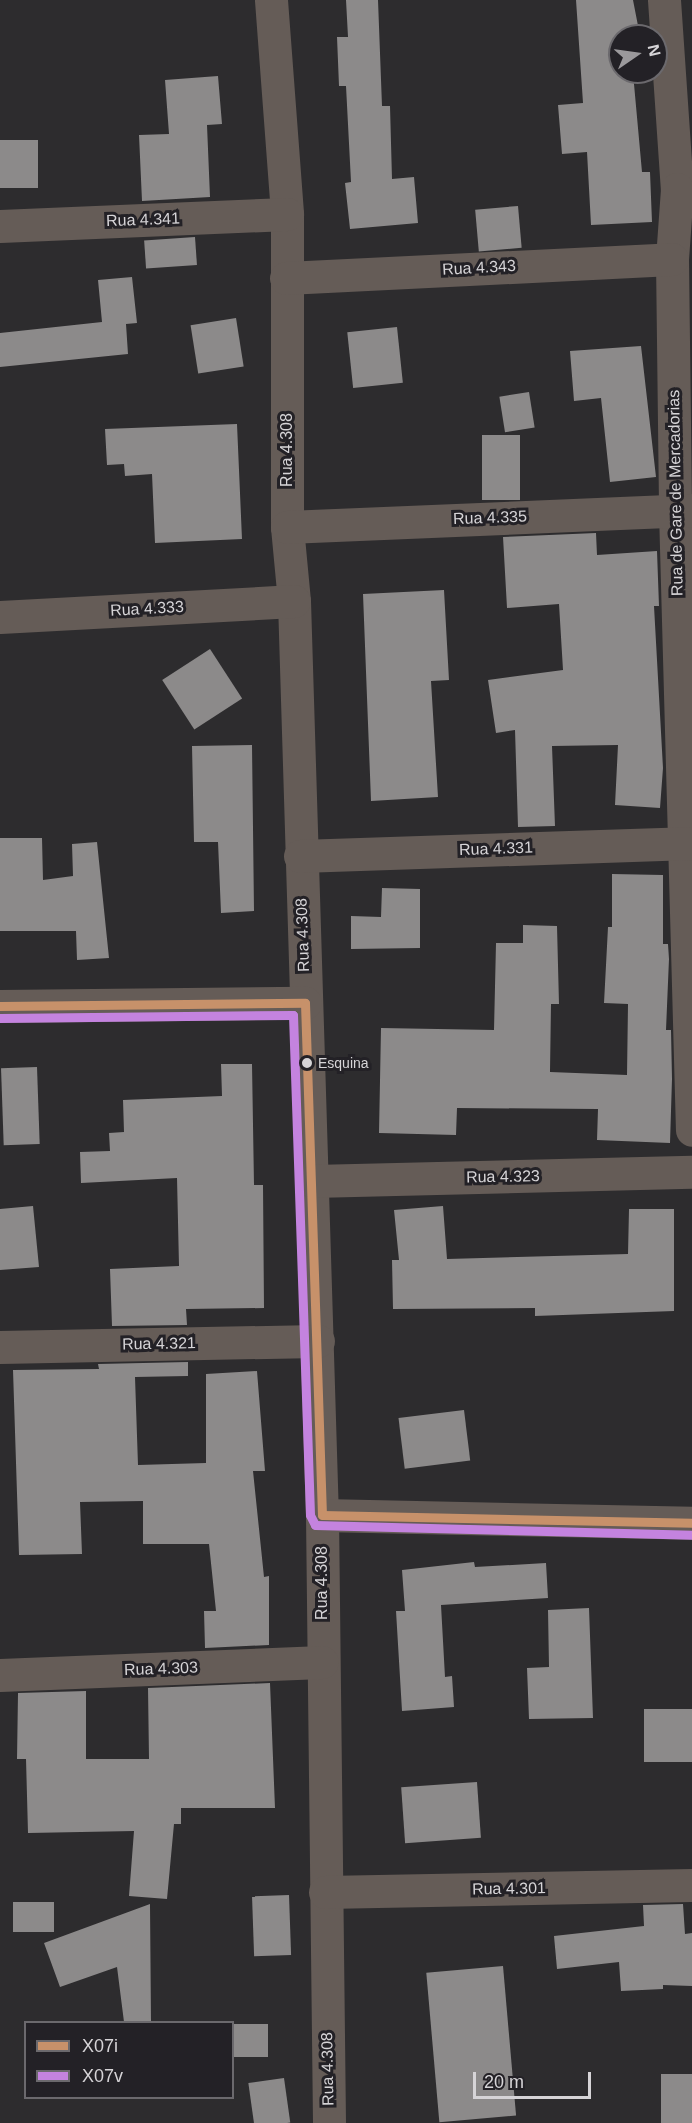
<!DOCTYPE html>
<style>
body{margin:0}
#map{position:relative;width:692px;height:2123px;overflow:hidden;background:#2d2c2e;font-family:Helvetica,sans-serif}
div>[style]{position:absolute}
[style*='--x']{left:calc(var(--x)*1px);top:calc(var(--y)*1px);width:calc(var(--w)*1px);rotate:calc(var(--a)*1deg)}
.building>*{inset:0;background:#8c8a8a;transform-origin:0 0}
.street>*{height:33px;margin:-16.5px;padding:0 16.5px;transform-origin:16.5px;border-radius:16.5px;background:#655c57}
.bus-1>*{height:9px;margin:-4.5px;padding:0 4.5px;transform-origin:4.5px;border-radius:4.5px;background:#c7916a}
.bus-2>*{height:9px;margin:-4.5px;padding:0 4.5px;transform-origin:4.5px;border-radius:4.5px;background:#c483df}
.dots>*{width:16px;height:16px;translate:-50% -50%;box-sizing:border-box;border:3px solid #232126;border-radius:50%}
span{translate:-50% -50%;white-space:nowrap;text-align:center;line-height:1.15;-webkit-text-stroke:6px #232126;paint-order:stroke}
.bus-label{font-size:14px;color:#d6d4d7}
.left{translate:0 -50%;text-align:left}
.street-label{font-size:16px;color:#d6d4d7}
.legend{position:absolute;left:24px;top:2021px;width:210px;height:78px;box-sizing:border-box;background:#232126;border:2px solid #6b696d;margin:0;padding:8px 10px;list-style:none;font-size:18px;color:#d6d4d7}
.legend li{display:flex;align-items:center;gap:12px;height:30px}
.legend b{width:30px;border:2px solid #6b696d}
.north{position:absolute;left:608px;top:24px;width:60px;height:60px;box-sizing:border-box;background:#232126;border:2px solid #6b696d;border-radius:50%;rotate:77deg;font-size:16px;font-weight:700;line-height:24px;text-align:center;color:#d6d4d7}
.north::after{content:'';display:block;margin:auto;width:21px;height:27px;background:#9b999c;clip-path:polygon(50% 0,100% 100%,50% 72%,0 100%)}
.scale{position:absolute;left:473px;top:2072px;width:118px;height:27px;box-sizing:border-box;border:3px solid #d6d4d7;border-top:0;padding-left:8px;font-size:18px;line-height:21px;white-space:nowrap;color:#d6d4d7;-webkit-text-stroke:4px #232126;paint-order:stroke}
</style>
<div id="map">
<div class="building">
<div style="clip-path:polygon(346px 0,378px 0,382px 106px,390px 106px,392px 179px,414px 177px,418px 223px,350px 229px,345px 183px,351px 182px,346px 86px,339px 86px,337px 37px,348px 37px)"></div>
<div style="clip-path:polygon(576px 0,633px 0,640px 36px,620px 36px,620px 72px,642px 72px,633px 73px,642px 172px,650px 172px,652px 222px,591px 225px,587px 152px,562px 154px,558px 105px,583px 103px)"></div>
<div style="clip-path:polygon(218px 76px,222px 124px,207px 125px,210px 197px,142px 201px,139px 135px,169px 134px,165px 80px)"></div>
<div style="left:0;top:140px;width:38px;height:48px"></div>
<div style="left:518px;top:206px;width:42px;height:43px;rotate:85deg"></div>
<div style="left:195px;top:237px;width:28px;height:51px;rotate:86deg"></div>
<div style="clip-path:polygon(132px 277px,137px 323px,126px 324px,128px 354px,0 367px,0 333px,102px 322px,98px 280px)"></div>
<div style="left:236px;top:318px;width:49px;height:46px;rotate:81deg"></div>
<div style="left:397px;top:327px;width:56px;height:50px;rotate:84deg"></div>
<div style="clip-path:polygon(641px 346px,656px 477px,610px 482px,601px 398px,574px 401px,570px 351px)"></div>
<div style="left:529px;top:392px;width:36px;height:30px;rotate:81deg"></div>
<div style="clip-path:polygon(237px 424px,242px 539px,155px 543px,152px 474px,125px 476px,124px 464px,107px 465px,105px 429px)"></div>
<div style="left:482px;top:435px;width:38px;height:65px"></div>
<div style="clip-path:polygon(596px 533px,597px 555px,657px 551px,659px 606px,654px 606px,663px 768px,660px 808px,615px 805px,618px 745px,552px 746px,555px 826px,518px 827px,515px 730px,496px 733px,488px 680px,563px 670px,559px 604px,507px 608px,503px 537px)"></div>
<div style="clip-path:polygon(444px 590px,449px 680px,431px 681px,438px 797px,371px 801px,363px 594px)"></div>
<div style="left:210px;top:649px;width:59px;height:57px;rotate:57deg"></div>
<div style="clip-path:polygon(252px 745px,254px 911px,221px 913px,218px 842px,194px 842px,192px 746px)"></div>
<div style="clip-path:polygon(0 838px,42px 838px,43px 880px,73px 876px,72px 844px,97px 842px,109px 958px,77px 960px,76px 931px,0 931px)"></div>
<div style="clip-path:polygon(612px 874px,663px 875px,663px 944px,668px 944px,669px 959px,666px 1030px,671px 1030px,672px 1079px,670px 1143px,597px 1140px,598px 1109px,457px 1108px,456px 1135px,379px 1133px,381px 1028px,494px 1030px,496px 943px,523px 943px,523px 925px,557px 926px,559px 1004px,551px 1004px,550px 1072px,627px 1075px,628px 1004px,604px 1003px,608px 927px,612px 927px)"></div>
<div style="clip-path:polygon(382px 888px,420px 889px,420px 948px,351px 949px,351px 916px,381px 917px)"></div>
<div style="clip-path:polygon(221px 1064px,252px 1064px,254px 1185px,263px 1185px,264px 1308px,186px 1309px,187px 1325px,112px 1326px,110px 1269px,179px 1266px,177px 1178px,81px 1183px,80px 1152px,110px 1151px,109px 1133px,124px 1132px,123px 1100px,222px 1096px)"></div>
<div style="left:37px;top:1067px;width:77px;height:36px;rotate:88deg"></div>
<div style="clip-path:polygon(33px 1206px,39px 1267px,0 1270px,0 1209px)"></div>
<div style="clip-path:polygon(443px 1206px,447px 1259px,628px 1254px,629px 1209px,674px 1209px,674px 1311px,535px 1316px,535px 1308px,393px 1309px,392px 1260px,399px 1260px,394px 1210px)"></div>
<div style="clip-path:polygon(188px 1362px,188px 1376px,135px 1377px,138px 1465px,206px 1463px,206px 1374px,257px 1371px,265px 1471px,253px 1471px,264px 1577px,269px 1576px,269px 1645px,205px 1648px,204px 1611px,216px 1611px,209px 1544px,143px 1544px,143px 1501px,80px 1502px,82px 1554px,19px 1555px,13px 1370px,99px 1369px,98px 1364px)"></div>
<div style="left:464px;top:1410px;width:51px;height:66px;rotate:83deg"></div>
<div style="clip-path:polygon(474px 1562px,475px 1567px,546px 1563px,548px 1598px,441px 1605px,445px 1677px,452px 1676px,454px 1707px,402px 1711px,396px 1611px,405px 1611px,402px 1570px)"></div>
<div style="clip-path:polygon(589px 1608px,593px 1718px,529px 1719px,527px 1668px,549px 1667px,548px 1610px)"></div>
<div style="clip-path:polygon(270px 1683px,275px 1808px,181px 1808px,181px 1824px,174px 1824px,167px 1899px,129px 1896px,134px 1831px,28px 1833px,26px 1759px,17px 1759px,18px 1693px,86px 1691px,86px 1759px,149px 1759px,148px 1688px)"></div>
<div style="left:692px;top:1709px;width:53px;height:48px;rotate:90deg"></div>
<div style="left:477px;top:1782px;width:56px;height:76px;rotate:86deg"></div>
<div style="left:289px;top:1895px;width:60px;height:37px;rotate:88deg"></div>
<div style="left:13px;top:1902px;width:41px;height:30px"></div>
<div style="clip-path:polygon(150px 1904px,151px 2022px,124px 2022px,117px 1967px,60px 1987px,44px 1943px)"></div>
<div style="clip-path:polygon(683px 1904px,685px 1934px,692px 1933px,692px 1986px,663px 1985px,663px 1989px,621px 1991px,619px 1962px,557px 1969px,554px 1936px,644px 1926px,643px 1905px)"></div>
<div style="left:503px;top:1966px;width:150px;height:77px;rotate:85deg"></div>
<div style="left:232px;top:2024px;width:36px;height:33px"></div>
<div style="left:661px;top:2074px;width:31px;height:49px"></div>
<div style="left:284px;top:2078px;width:45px;height:36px;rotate:82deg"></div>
</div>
<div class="street">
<div style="--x:271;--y:0;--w:215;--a:85.7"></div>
<div style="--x:287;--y:214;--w:313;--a:90"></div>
<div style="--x:287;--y:527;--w:74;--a:84.6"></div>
<div style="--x:294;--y:601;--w:914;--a:88.25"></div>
<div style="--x:322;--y:1515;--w:608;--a:89.34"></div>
<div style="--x:664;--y:0;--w:189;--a:86.1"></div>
<div style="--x:677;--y:189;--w:70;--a:94.1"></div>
<div style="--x:672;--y:259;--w:252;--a:89.3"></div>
<div style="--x:675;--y:511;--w:619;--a:88.43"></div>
<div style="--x:0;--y:226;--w:287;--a:-2.4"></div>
<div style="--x:286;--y:278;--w:386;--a:-2.8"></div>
<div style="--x:287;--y:527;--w:405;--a:-2.4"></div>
<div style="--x:0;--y:617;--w:294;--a:-3.1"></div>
<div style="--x:300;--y:856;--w:392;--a:-1.9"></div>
<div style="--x:0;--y:1006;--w:305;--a:-0.6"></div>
<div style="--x:313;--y:1181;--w:379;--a:-1.4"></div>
<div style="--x:0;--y:1347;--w:318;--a:-1.1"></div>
<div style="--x:322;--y:1515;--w:370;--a:1.2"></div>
<div style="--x:0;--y:1675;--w:322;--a:-2.3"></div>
<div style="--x:325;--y:1892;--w:367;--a:-1.1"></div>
</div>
<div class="bus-1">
<div style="--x:0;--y:1006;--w:305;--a:-0.6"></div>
<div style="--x:305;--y:1003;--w:512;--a:88.1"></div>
<div style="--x:322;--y:1515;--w:370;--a:1.2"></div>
</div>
<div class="bus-2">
<div style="--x:0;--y:1018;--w:293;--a:-0.6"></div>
<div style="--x:293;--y:1015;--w:500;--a:88.05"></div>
<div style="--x:310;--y:1515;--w:11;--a:63"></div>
<div style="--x:315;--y:1525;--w:377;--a:1.5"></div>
</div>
<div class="dots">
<div style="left:307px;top:1063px;background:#d6d4d7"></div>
</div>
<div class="bus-label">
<span class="left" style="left:318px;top:1063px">Esquina</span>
</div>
<div class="street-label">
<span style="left:143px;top:220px;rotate:-2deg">Rua 4.341</span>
<span style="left:479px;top:268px;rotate:-3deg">Rua 4.343</span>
<span style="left:287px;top:450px;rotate:-90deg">Rua 4.308</span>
<span style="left:676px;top:493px;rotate:-91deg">Rua de Gare de Mercadorias</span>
<span style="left:490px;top:518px;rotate:-2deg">Rua 4.335</span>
<span style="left:147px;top:609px;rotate:-3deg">Rua 4.333</span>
<span style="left:496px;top:849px;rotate:-2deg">Rua 4.331</span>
<span style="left:303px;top:935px;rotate:-92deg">Rua 4.308</span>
<span style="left:503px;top:1177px;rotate:-1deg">Rua 4.323</span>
<span style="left:159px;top:1344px;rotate:-1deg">Rua 4.321</span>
<span style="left:322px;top:1583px;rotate:-90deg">Rua 4.308</span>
<span style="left:161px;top:1669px;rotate:-2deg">Rua 4.303</span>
<span style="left:509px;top:1889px;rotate:-1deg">Rua 4.301</span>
<span style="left:328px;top:2069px;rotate:-91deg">Rua 4.308</span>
</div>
<ul class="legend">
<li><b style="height:8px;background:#c7916a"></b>X07i</li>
<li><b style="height:8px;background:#c483df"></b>X07v</li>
</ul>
<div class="north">N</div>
<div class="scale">20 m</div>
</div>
